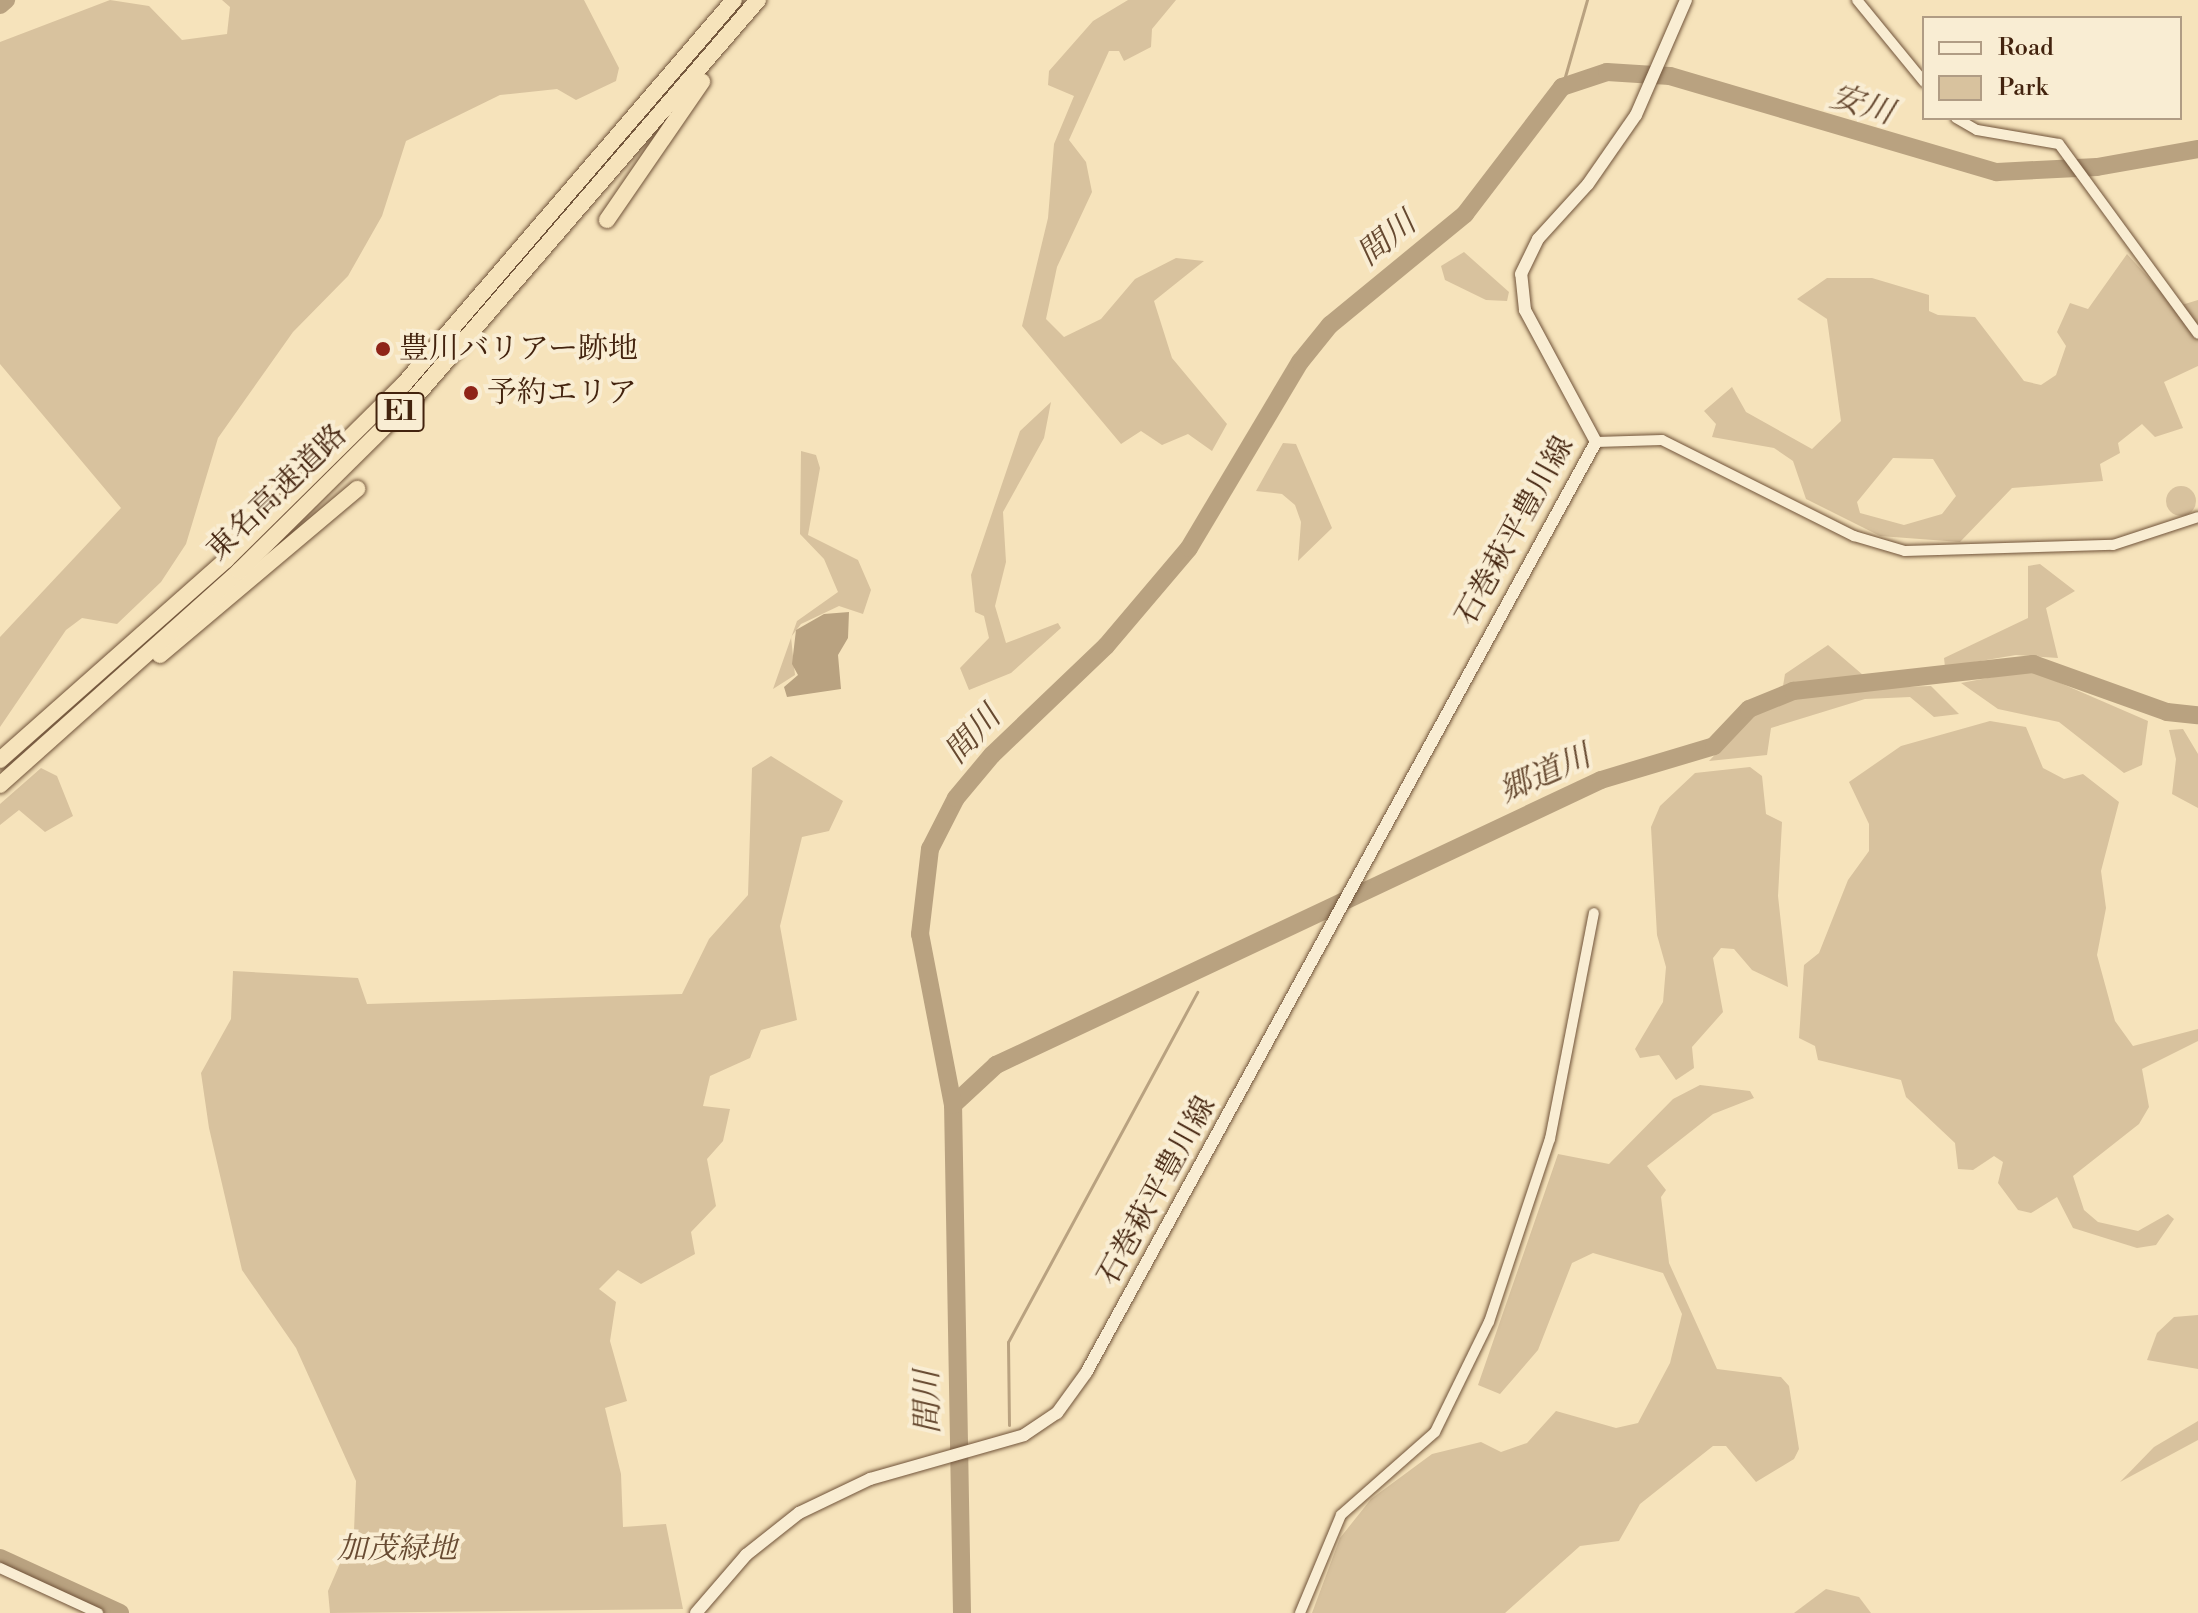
<!DOCTYPE html>
<meta charset="utf-8">
<style>
body{margin:0}
#map{position:relative;width:2198px;height:1613px;overflow:hidden;background:#f6e3bb;font-family:"Libre Bodoni","Noto Serif JP",serif}
div>[style]{position:absolute}
[style*='--x']{left:calc(var(--x)*1px);top:calc(var(--y)*1px);width:calc(var(--w)*1px);rotate:calc(var(--a)*1deg)}
.green>*{inset:0;background:#d8c29e}
.round{border-radius:50%}
.water>*{inset:0;background:#b9a280}
.stream>*{height:3px;margin:-1.5px;padding:0 1.5px;transform-origin:1.5px;border-radius:1.5px;background:#b9a280}
.river>*{height:18px;margin:-9px;padding:0 9px;transform-origin:9px;border-radius:9px;background:#b9a280}
.roads{filter:drop-shadow(0 0 2px #705339) drop-shadow(0 0 2px #705339)}
.tertiary>*{height:10px;margin:-5px;padding:0 5px;transform-origin:5px;border-radius:5px;background:#f9edd3}
.secondary>*{height:12px;margin:-6px;padding:0 6px;transform-origin:6px;border-radius:6px;background:#f9edd3}
.motorway>*{height:16px;margin:-8px;padding:0 8px;transform-origin:8px;border-radius:8px;background:#f6e3bb}
.dots>*{width:22px;height:22px;translate:-50% -50%;box-sizing:border-box;border:4px solid #f9edd3;border-radius:50%}
span{translate:-50% -50%;white-space:nowrap;text-align:center;line-height:1.15;-webkit-text-stroke:8px #f9edd3;paint-order:stroke}
.shield-label span{padding:2px 6px;background:#f9edd3;border:2px solid;border-radius:6px;-webkit-text-stroke-width:0}
.shield-label{font-size:28px;color:#43230e;font-weight:700}
.poi-label{font-size:30px;color:#43230e}
.left{translate:0 -50%;text-align:left}
.street-label{font-size:30px;color:#43230e}
.park-label{font-size:30px;color:#684b32;font-style:italic}
.water-label{font-size:32px;color:#664930;font-style:italic}
.legend{position:absolute;left:1922px;top:16px;width:260px;height:104px;box-sizing:border-box;background:#f9edd3;border:2px solid #b09c84;margin:0;padding:10px 14px;list-style:none;font-size:24px;color:#43230e}
.legend li{display:flex;align-items:center;gap:16px;height:40px}
.legend b{width:40px;border:2px solid #b09c84}
</style>
<div id="map">
<div class="green">
<div style="clip-path:polygon(110px 0,149px 6px,182px 40px,227px 34px,230px 7px,222px 0,584px 0,619px 68px,616px 81px,576px 100px,557px 89px,500px 95px,406px 141px,382px 216px,348px 276px,293px 332px,218px 438px,186px 544px,161px 582px,117px 624px,82px 618px,66px 630px,0 727px,0 637px,121px 508px,0 364px,0 42px)"></div>
<div style="clip-path:polygon(1128px 0,1176px 0,1152px 29px,1151px 47px,1124px 61px,1119px 51px,1109px 51px,1069px 140px,1086px 162px,1092px 192px,1057px 267px,1046px 319px,1064px 337px,1101px 319px,1135px 279px,1176px 258px,1204px 261px,1154px 301px,1172px 358px,1227px 424px,1212px 451px,1188px 434px,1162px 445px,1141px 431px,1121px 444px,1022px 326px,1048px 218px,1054px 144px,1074px 96px,1048px 85px,1049px 71px,1093px 21px)"></div>
<div style="clip-path:polygon(1464px 252px,1509px 292px,1507px 301px,1486px 300px,1445px 280px,1441px 266px)"></div>
<div style="clip-path:polygon(evenodd,2127px 254px,2175px 307px,2198px 300px,2198px 366px,2164px 382px,2183px 428px,2155px 437px,2142px 424px,2118px 443px,2120px 453px,2100px 464px,2103px 481px,2012px 488px,1960px 542px,1880px 536px,1806px 499px,1793px 461px,1774px 448px,1712px 437px,1716px 424px,1704px 411px,1732px 387px,1746px 412px,1812px 449px,1841px 421px,1827px 319px,1797px 299px,1827px 278px,1872px 278px,1929px 295px,1929px 311px,1938px 315px,1975px 317px,2024px 381px,2041px 385px,2056px 375px,2066px 346px,2057px 332px,2070px 303px,2088px 309px,2127px 254px,1893px 458px,1933px 459px,1956px 496px,1942px 514px,1904px 525px,1860px 513px,1857px 502px,1893px 458px)"></div>
<div style="clip-path:polygon(1051px 402px,1044px 438px,1003px 512px,1006px 562px,995px 606px,1006px 643px,1058px 623px,1061px 628px,1011px 673px,969px 690px,960px 668px,989px 638px,984px 616px,975px 612px,971px 575px,1020px 431px)"></div>
<div style="clip-path:polygon(1283px 443px,1296px 444px,1332px 528px,1298px 561px,1301px 522px,1295px 505px,1282px 494px,1256px 491px)"></div>
<div style="clip-path:polygon(801px 451px,816px 455px,820px 468px,808px 535px,858px 560px,871px 590px,863px 614px,839px 606px,801px 624px,791px 637px,795px 675px,773px 689px,797px 621px,838px 592px,824px 559px,800px 534px)"></div>
<div class="round" style="left:2166px;top:486px;width:30px;height:30px"></div>
<div style="clip-path:polygon(2040px 564px,2075px 591px,2046px 608px,2058px 658px,2016px 655px,1945px 667px,1944px 658px,2028px 618px,2028px 566px)"></div>
<div style="clip-path:polygon(1828px 645px,1863px 675px,1865px 688px,1931px 686px,1959px 714px,1934px 717px,1910px 697px,1865px 699px,1771px 728px,1767px 755px,1709px 761px,1757px 710px,1781px 698px,1785px 674px)"></div>
<div style="clip-path:polygon(2030px 670px,2148px 721px,2142px 765px,2124px 773px,2059px 722px,1998px 709px,1961px 683px)"></div>
<div style="clip-path:polygon(1990px 721px,2026px 727px,2043px 768px,2064px 779px,2083px 774px,2119px 802px,2101px 871px,2106px 908px,2097px 955px,2115px 1021px,2133px 1046px,2198px 1029px,2198px 1041px,2142px 1069px,2149px 1107px,2139px 1124px,2073px 1176px,2084px 1210px,2098px 1222px,2138px 1231px,2168px 1214px,2174px 1219px,2156px 1245px,2137px 1248px,2073px 1228px,2057px 1197px,2031px 1213px,2018px 1210px,1998px 1183px,2003px 1162px,1994px 1156px,1973px 1170px,1958px 1169px,1955px 1143px,1906px 1097px,1901px 1080px,1818px 1060px,1815px 1046px,1799px 1038px,1804px 965px,1819px 953px,1848px 880px,1869px 851px,1869px 824px,1849px 782px,1901px 746px)"></div>
<div style="clip-path:polygon(2183px 729px,2198px 754px,2198px 808px,2172px 794px,2176px 759px,2169px 730px)"></div>
<div style="clip-path:polygon(771px 756px,843px 801px,829px 831px,802px 837px,780px 926px,797px 1020px,761px 1030px,750px 1058px,710px 1076px,703px 1106px,730px 1109px,723px 1141px,707px 1159px,716px 1206px,691px 1232px,695px 1254px,641px 1284px,618px 1270px,599px 1289px,616px 1302px,610px 1341px,627px 1401px,605px 1408px,621px 1474px,623px 1527px,666px 1524px,683px 1609px,330px 1613px,328px 1591px,354px 1531px,356px 1481px,296px 1348px,242px 1270px,209px 1128px,201px 1073px,231px 1019px,233px 971px,358px 978px,367px 1004px,682px 994px,709px 939px,748px 895px,752px 768px)"></div>
<div style="clip-path:polygon(1750px 767px,1762px 776px,1766px 814px,1782px 822px,1778px 896px,1788px 987px,1752px 970px,1734px 949px,1721px 948px,1713px 958px,1723px 1012px,1692px 1047px,1694px 1068px,1676px 1080px,1659px 1055px,1640px 1058px,1635px 1049px,1663px 1002px,1666px 967px,1657px 935px,1651px 827px,1660px 806px,1695px 773px)"></div>
<div style="clip-path:polygon(41px 768px,57px 776px,73px 816px,45px 832px,19px 810px,0 825px,0 804px)"></div>
<div style="clip-path:polygon(1700px 1085px,1750px 1091px,1754px 1098px,1713px 1114px,1647px 1166px,1666px 1190px,1661px 1197px,1669px 1263px,1717px 1369px,1781px 1377px,1789px 1386px,1799px 1449px,1794px 1459px,1756px 1482px,1726px 1446px,1713px 1446px,1640px 1504px,1619px 1541px,1580px 1546px,1505px 1613px,1312px 1613px,1340px 1538px,1371px 1499px,1432px 1454px,1481px 1442px,1501px 1452px,1527px 1443px,1556px 1411px,1616px 1428px,1638px 1423px,1670px 1363px,1682px 1314px,1663px 1273px,1593px 1253px,1572px 1263px,1538px 1350px,1500px 1394px,1478px 1385px,1558px 1154px,1609px 1164px,1673px 1099px)"></div>
<div style="clip-path:polygon(2198px 1315px,2198px 1369px,2147px 1360px,2157px 1333px,2174px 1317px)"></div>
<div style="clip-path:polygon(2198px 1421px,2198px 1440px,2120px 1482px,2154px 1447px)"></div>
<div style="clip-path:polygon(1826px 1589px,1859px 1597px,1871px 1613px,1794px 1613px)"></div>
</div>
<div class="water">
<div style="clip-path:polygon(849px 612px,848px 638px,838px 655px,841px 689px,787px 697px,784px 687px,798px 675px,792px 664px,796px 630px,824px 614px)"></div>
</div>
<div class="stream">
<div style="--x:1562;--y:87;--w:91;--a:-74"></div>
<div style="--x:1009;--y:1425;--w:83;--a:-90.7"></div>
<div style="--x:1008;--y:1342;--w:398;--a:-61.6"></div>
</div>
<div class="river">
<div style="--x:0;--y:5;--w:8;--a:-40"></div>
<div style="--x:953;--y:1105;--w:59;--a:-42.9"></div>
<div style="--x:996;--y:1065;--w:669;--a:-25.22"></div>
<div style="--x:1601;--y:780;--w:118;--a:-16.7"></div>
<div style="--x:1714;--y:746;--w:51;--a:-46.6"></div>
<div style="--x:1749;--y:709;--w:48;--a:-22.2"></div>
<div style="--x:1793;--y:691;--w:242;--a:-6.4"></div>
<div style="--x:2033;--y:664;--w:142;--a:19.7"></div>
<div style="--x:2167;--y:712;--w:31;--a:6"></div>
<div style="--x:0;--y:1558;--w:132;--a:24.6"></div>
<div style="--x:962;--y:1613;--w:508;--a:-91.01"></div>
<div style="--x:953;--y:1105;--w:174;--a:-100.9"></div>
<div style="--x:920;--y:934;--w:86;--a:-83.3"></div>
<div style="--x:930;--y:849;--w:57;--a:-63"></div>
<div style="--x:956;--y:798;--w:56;--a:-50.1"></div>
<div style="--x:992;--y:755;--w:158;--a:-43.7"></div>
<div style="--x:1106;--y:646;--w:128;--a:-49.7"></div>
<div style="--x:1189;--y:548;--w:217;--a:-59.2"></div>
<div style="--x:1300;--y:362;--w:48;--a:-51"></div>
<div style="--x:1330;--y:325;--w:175;--a:-39.4"></div>
<div style="--x:1465;--y:214;--w:160;--a:-52.6"></div>
<div style="--x:1562;--y:87;--w:47;--a:-18.4"></div>
<div style="--x:1607;--y:72;--w:63;--a:3.6"></div>
<div style="--x:1670;--y:76;--w:341;--a:16.4"></div>
<div style="--x:1997;--y:172;--w:100;--a:-2.9"></div>
<div style="--x:2097;--y:167;--w:103;--a:-10.1"></div>
</div>
<div class="roads">
<div class="tertiary">
<div style="--x:1857;--y:0;--w:106;--a:50.7"></div>
<div style="--x:1956;--y:118;--w:24;--a:30"></div>
<div style="--x:1977;--y:130;--w:83;--a:9.7"></div>
<div style="--x:2059;--y:144;--w:235;--a:53.8"></div>
<div style="--x:1596;--y:442;--w:66;--a:-1.7"></div>
<div style="--x:1662;--y:440;--w:215;--a:26.6"></div>
<div style="--x:1854;--y:536;--w:53;--a:16.4"></div>
<div style="--x:1905;--y:551;--w:208;--a:-1.7"></div>
<div style="--x:2113;--y:545;--w:89;--a:-18.2"></div>
<div style="--x:0;--y:1568;--w:108;--a:24.7"></div>
<div style="--x:1300;--y:1613;--w:106;--a:-67.3"></div>
<div style="--x:1341;--y:1515;--w:125;--a:-41.4"></div>
<div style="--x:1435;--y:1432;--w:123;--a:-63.9"></div>
<div style="--x:1489;--y:1322;--w:193;--a:-71.6"></div>
<div style="--x:1550;--y:1139;--w:230;--a:-79"></div>
</div>
<div class="secondary">
<div style="--x:696;--y:1613;--w:77;--a:-49.2"></div>
<div style="--x:746;--y:1555;--w:68;--a:-38.4"></div>
<div style="--x:799;--y:1513;--w:79;--a:-25.6"></div>
<div style="--x:870;--y:1479;--w:160;--a:-15.9"></div>
<div style="--x:1024;--y:1435;--w:40;--a:-34"></div>
<div style="--x:1057;--y:1413;--w:49;--a:-54.1"></div>
<div style="--x:1086;--y:1373;--w:1062;--a:-61.29"></div>
<div style="--x:1596;--y:442;--w:150;--a:-118.3"></div>
<div style="--x:1525;--y:310;--w:36;--a:-96"></div>
<div style="--x:1521;--y:274;--w:39;--a:-64"></div>
<div style="--x:1538;--y:239;--w:74;--a:-47.7"></div>
<div style="--x:1588;--y:184;--w:84;--a:-55.2"></div>
<div style="--x:1636;--y:115;--w:125;--a:-66.5"></div>
</div>
<div class="motorway">
<div style="--x:607;--y:220;--w:168;--a:-55.5"></div>
<div style="--x:160;--y:655;--w:258;--a:-40.1"></div>
<div style="--x:0;--y:760;--w:302;--a:-41.5"></div>
<div style="--x:226;--y:560;--w:250;--a:-44.7"></div>
<div style="--x:404;--y:384;--w:506;--a:-49.33"></div>
<div style="--x:0;--y:785;--w:321;--a:-41.8"></div>
<div style="--x:239;--y:571;--w:250;--a:-44.7"></div>
<div style="--x:417;--y:395;--w:522;--a:-49.2"></div>
</div>
</div>
<div class="dots">
<div style="left:383px;top:349px;background:#8f2418"></div>
<div style="left:471px;top:393px;background:#8f2418"></div>
</div>
<div class="shield-label">
<span style="left:400px;top:412px">E1</span>
</div>
<div class="poi-label">
<span class="left" style="left:399px;top:349px">豊川バリアー跡地</span>
<span class="left" style="left:487px;top:393px">予約エリア</span>
</div>
<div class="street-label">
<span style="left:277px;top:493px;rotate:-44deg">東名高速道路</span>
<span style="left:1515px;top:531px;rotate:-61deg">石巻萩平豊川線</span>
<span style="left:1157px;top:1191px;rotate:-61deg">石巻萩平豊川線</span>
</div>
<div class="park-label">
<span style="left:397px;top:1549px">加茂緑地</span>
</div>
<div class="water-label">
<span style="left:1862px;top:105px;rotate:17deg">安川</span>
<span style="left:1387px;top:239px;rotate:-39deg">間川</span>
<span style="left:973px;top:735px;rotate:-47deg">間川</span>
<span style="left:1545px;top:774px;rotate:-24deg">郷道川</span>
<span style="left:928px;top:1402px;rotate:-91deg">間川</span>
</div>
<ul class="legend">
<li><b style="height:10px;background:#f9edd3"></b>Road</li>
<li><b style="height:22px;background:#d8c29e"></b>Park</li>
</ul>
</div>
